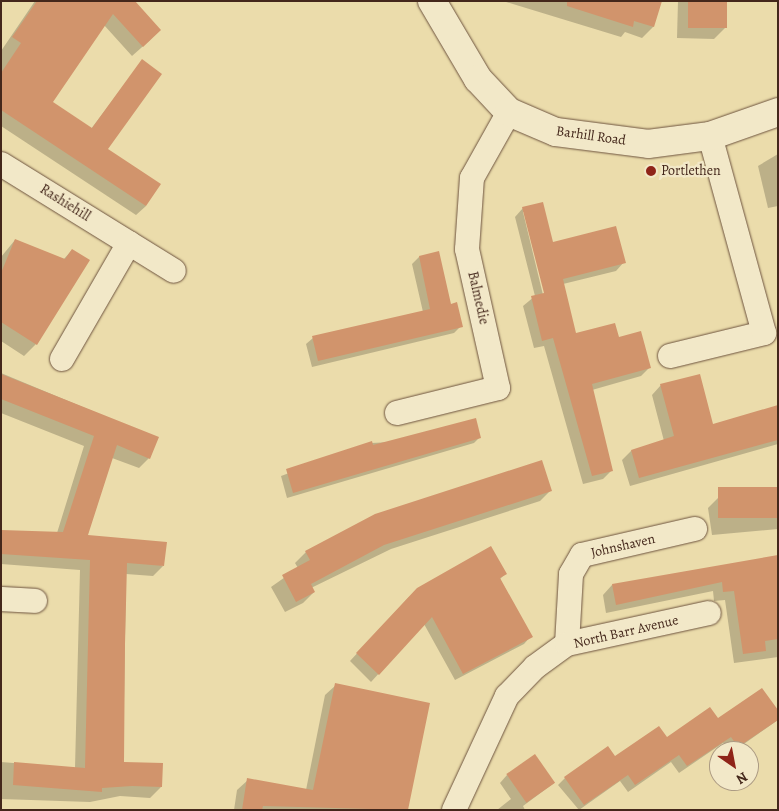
<!DOCTYPE html>
<style>
body{margin:0}
#map{position:relative;width:779px;height:811px;overflow:hidden;background:#ebdcab;font-family:Alegreya,serif}
div>[style]{position:absolute}
[style*='--x']{left:calc(var(--x)*1px);top:calc(var(--y)*1px);width:calc(var(--w)*1px);rotate:calc(var(--a)*1deg)}
.shadow>*{inset:0;background:#0003}
.building>*{inset:0;background:#d1946c;transform-origin:0 0}
.roads{filter:drop-shadow(0 0 1px #6e543f) drop-shadow(0 0 1px #6e543f)}
.street>*{height:24px;margin:-12px;padding:0 12px;transform-origin:12px;border-radius:12px;background:#f2e8c8}
.secondary>*{height:28px;margin:-14px;padding:0 14px;transform-origin:14px;border-radius:14px;background:#f2e8c8}
.dots>*{width:14px;height:14px;translate:-50% -50%;box-sizing:border-box;border:2px solid #f2e8c8;border-radius:50%}
span{translate:-50% -50%;white-space:nowrap;text-align:center;line-height:1.15;-webkit-text-stroke:4.5px #f2e8c8;paint-order:stroke}
.street-label{font-size:14px;color:#44271b}
.poi-label{font-size:14px;color:#44271b}
.left{translate:0 -50%;text-align:left}
.frame{position:absolute;inset:0;border:2px solid #44271b;pointer-events:none}
.north{position:absolute;left:709px;top:741px;width:50px;height:50px;box-sizing:border-box;background:#f2e8c8;border:1px solid #ac9b83;border-radius:50%;rotate:147deg;font-size:14px;font-weight:700;line-height:20px;text-align:center;color:#44271b}
.north::after{content:'';display:block;margin:auto;width:18px;height:22px;background:#8f2418;clip-path:polygon(50% 0,100% 100%,50% 72%,0 100%)}
</style>
<div id="map">
<div class="shadow">
<div style="clip-path:polygon(35px 1px,133px 1px,150px 40px,132px 56px,104px 25px,51px 102px,91px 129px,142px 61px,107px 149px,146px 206px,136px 215px,1px 126px,1px 51px)"></div>
<div style="clip-path:polygon(503px 1px,661px 1px,653px 27px,642px 38px,625px 32px,621px 37px)"></div>
<div style="clip-path:polygon(678px 1px,726px 1px,725px 28px,714px 39px,677px 38px)"></div>
<div style="clip-path:polygon(778px 154px,778px 206px,768px 208px,758px 166px)"></div>
<div style="clip-path:polygon(evenodd,523px 208px,552px 243px,624px 262px,616px 271px,563px 284px,575px 335px,618px 339px,650px 367px,641px 376px,592px 390px,612px 470px,603px 479px,583px 484px,544px 346px,534px 348px,523px 306px,535px 296px,515px 217px,523px 208px,523px 212px,525px 212px,547px 298px,544px 299px,523px 212px)"></div>
<div style="clip-path:polygon(15px 240px,63px 260px,72px 250px,36px 344px,24px 356px,1px 341px,1px 257px)"></div>
<div style="clip-path:polygon(438px 253px,450px 306px,461px 326px,454px 333px,312px 367px,306px 344px,313px 338px,423px 312px,412px 264px,419px 257px)"></div>
<div style="clip-path:polygon(1px 373px,157px 438px,149px 458px,139px 468px,112px 458px,87px 536px,163px 566px,153px 576px,126px 574px,123px 763px,161px 787px,150px 798px,120px 796px,90px 802px,1px 799px,1px 762px,75px 768px,80px 570px,1px 564px,1px 531px,57px 533px,84px 446px,1px 413px)"></div>
<div style="clip-path:polygon(661px 385px,712px 426px,778px 406px,778px 444px,630px 486px,622px 460px,631px 451px,664px 441px,652px 395px)"></div>
<div style="clip-path:polygon(479px 438px,474px 443px,287px 498px,281px 476px,371px 443px)"></div>
<div style="clip-path:polygon(778px 489px,778px 529px,712px 535px,708px 508px,719px 497px)"></div>
<div style="clip-path:polygon(551px 490px,540px 501px,391px 549px,311px 588px,314px 592px,303px 603px,285px 612px,271px 587px,298px 568px,295px 563px,306px 552px)"></div>
<div style="clip-path:polygon(778px 556px,778px 657px,734px 663px,725px 600px,714px 601px,713px 591px,606px 613px,603px 595px,612px 585px)"></div>
<div style="clip-path:polygon(505px 574px,500px 579px,531px 636px,524px 644px,455px 680px,424px 624px,371px 682px,350px 661px,409px 597px)"></div>
<div style="clip-path:polygon(336px 685px,407px 810px,234px 810px,237px 790px,248px 780px,306px 790px,325px 695px)"></div>
<div style="clip-path:polygon(718px 720px,778px 720px,734px 751px,723px 743px,679px 773px,671px 762px,628px 792px,620px 781px,579px 810px,558px 785px,565px 778px)"></div>
<div style="clip-path:polygon(507px 775px,554px 783px,523px 806px,525px 810px,497px 810px,511px 799px,500px 783px)"></div>
</div>
<div class="building">
<div style="clip-path:polygon(37px 1px,135px 1px,161px 30px,143px 47px,113px 14px,53px 102px,92px 128px,142px 59px,162px 74px,108px 149px,161px 184px,146px 206px,1px 110px,1px 73px,21px 43px,12px 37px)"></div>
<div style="clip-path:polygon(567px 1px,662px 1px,654px 27px,634px 21px,633px 27px,567px 6px)"></div>
<div style="left:688px;top:1px;width:39px;height:27px"></div>
<div style="clip-path:polygon(543px 202px,553px 242px,616px 226px,626px 263px,563px 279px,576px 333px,615px 323px,619px 337px,641px 331px,651px 368px,592px 384px,613px 471px,592px 476px,553px 338px,542px 341px,531px 296px,544px 293px,522px 207px)"></div>
<div style="clip-path:polygon(15px 239px,65px 259px,72px 249px,90px 260px,37px 345px,1px 322px,1px 273px)"></div>
<div style="clip-path:polygon(439px 251px,451px 304px,457px 302px,463px 327px,318px 361px,312px 336px,430px 309px,419px 256px)"></div>
<div style="clip-path:polygon(1px 374px,159px 437px,150px 459px,117px 445px,88px 535px,167px 542px,164px 566px,127px 563px,125px 644px,124px 762px,163px 763px,162px 787px,132px 786px,102px 788px,102px 792px,13px 785px,14px 762px,85px 768px,90px 560px,1px 554px,1px 530px,63px 532px,94px 436px,1px 399px)"></div>
<div style="clip-path:polygon(700px 374px,713px 424px,778px 405px,778px 440px,639px 478px,631px 450px,674px 436px,660px 384px)"></div>
<div style="clip-path:polygon(476px 418px,481px 438px,293px 493px,286px 469px,372px 441px,373px 445px)"></div>
<div style="clip-path:polygon(542px 460px,552px 491px,384px 545px,311px 584px,315px 592px,296px 602px,282px 575px,310px 560px,305px 551px,375px 514px)"></div>
<div style="left:778px;top:487px;width:31px;height:60px;rotate:90deg"></div>
<div style="clip-path:polygon(491px 546px,507px 574px,500px 578px,533px 637px,463px 674px,432px 617px,379px 675px,356px 653px,417px 588px)"></div>
<div style="clip-path:polygon(778px 555px,778px 639px,765px 641px,766px 651px,743px 654px,734px 591px,723px 592px,722px 582px,616px 605px,612px 584px)"></div>
<div style="clip-path:polygon(335px 683px,430px 703px,408px 810px,263px 806px,262px 810px,242px 810px,247px 778px,313px 790px)"></div>
<div style="clip-path:polygon(762px 688px,778px 710px,778px 720px,738px 747px,731px 737px,687px 766px,679px 755px,635px 785px,628px 775px,584px 805px,564px 777px,608px 746px,615px 756px,659px 726px,667px 737px,710px 707px,718px 718px)"></div>
<div style="left:535px;top:754px;width:35px;height:35px;rotate:55deg"></div>
</div>
<div class="roads">
<div class="street">
<div style="--x:1;--y:164;--w:203;--a:31.7"></div>
<div style="--x:670;--y:356;--w:97;--a:-13.7"></div>
<div style="--x:764;--y:333;--w:204;--a:-105.3"></div>
<div style="--x:62;--y:359;--w:134;--a:-60"></div>
<div style="--x:397;--y:413;--w:104;--a:-13.9"></div>
<div style="--x:498;--y:388;--w:142;--a:-102.6"></div>
<div style="--x:467;--y:249;--w:71;--a:-86"></div>
<div style="--x:472;--y:178;--w:76;--a:-60.7"></div>
<div style="--x:1;--y:599;--w:34;--a:3"></div>
<div style="--x:567;--y:644;--w:70;--a:-86.7"></div>
<div style="--x:571;--y:574;--w:22;--a:-60"></div>
<div style="--x:582;--y:555;--w:116;--a:-13"></div>
<div style="--x:454;--y:810;--w:126;--a:-65.1"></div>
<div style="--x:507;--y:696;--w:40;--a:-46"></div>
<div style="--x:535;--y:667;--w:39;--a:-36"></div>
<div style="--x:567;--y:644;--w:145;--a:-12.3"></div>
</div>
<div class="secondary">
<div style="--x:432;--y:1;--w:91;--a:59.5"></div>
<div style="--x:478;--y:79;--w:45;--a:46.8"></div>
<div style="--x:509;--y:112;--w:51;--a:23.1"></div>
<div style="--x:556;--y:132;--w:93;--a:7.4"></div>
<div style="--x:648;--y:144;--w:63;--a:-7.4"></div>
<div style="--x:710;--y:136;--w:72;--a:-19.4"></div>
</div>
</div>
<div class="dots">
<div style="left:651px;top:171px;background:#8f2418"></div>
</div>
<div class="street-label">
<span style="left:591px;top:136px;rotate:8deg">Barhill Road</span>
<span style="left:65px;top:203px;rotate:32deg">Rashiehill</span>
<span style="left:478px;top:298px;rotate:77deg">Balmedie</span>
<span style="left:623px;top:546px;rotate:-13deg">Johnshaven</span>
<span style="left:626px;top:632px;rotate:-13deg">North Barr Avenue</span>
</div>
<div class="poi-label">
<span class="left" style="left:661px;top:171px">Portlethen</span>
</div>
<div class="frame"></div>
<div class="north">N</div>
</div>
